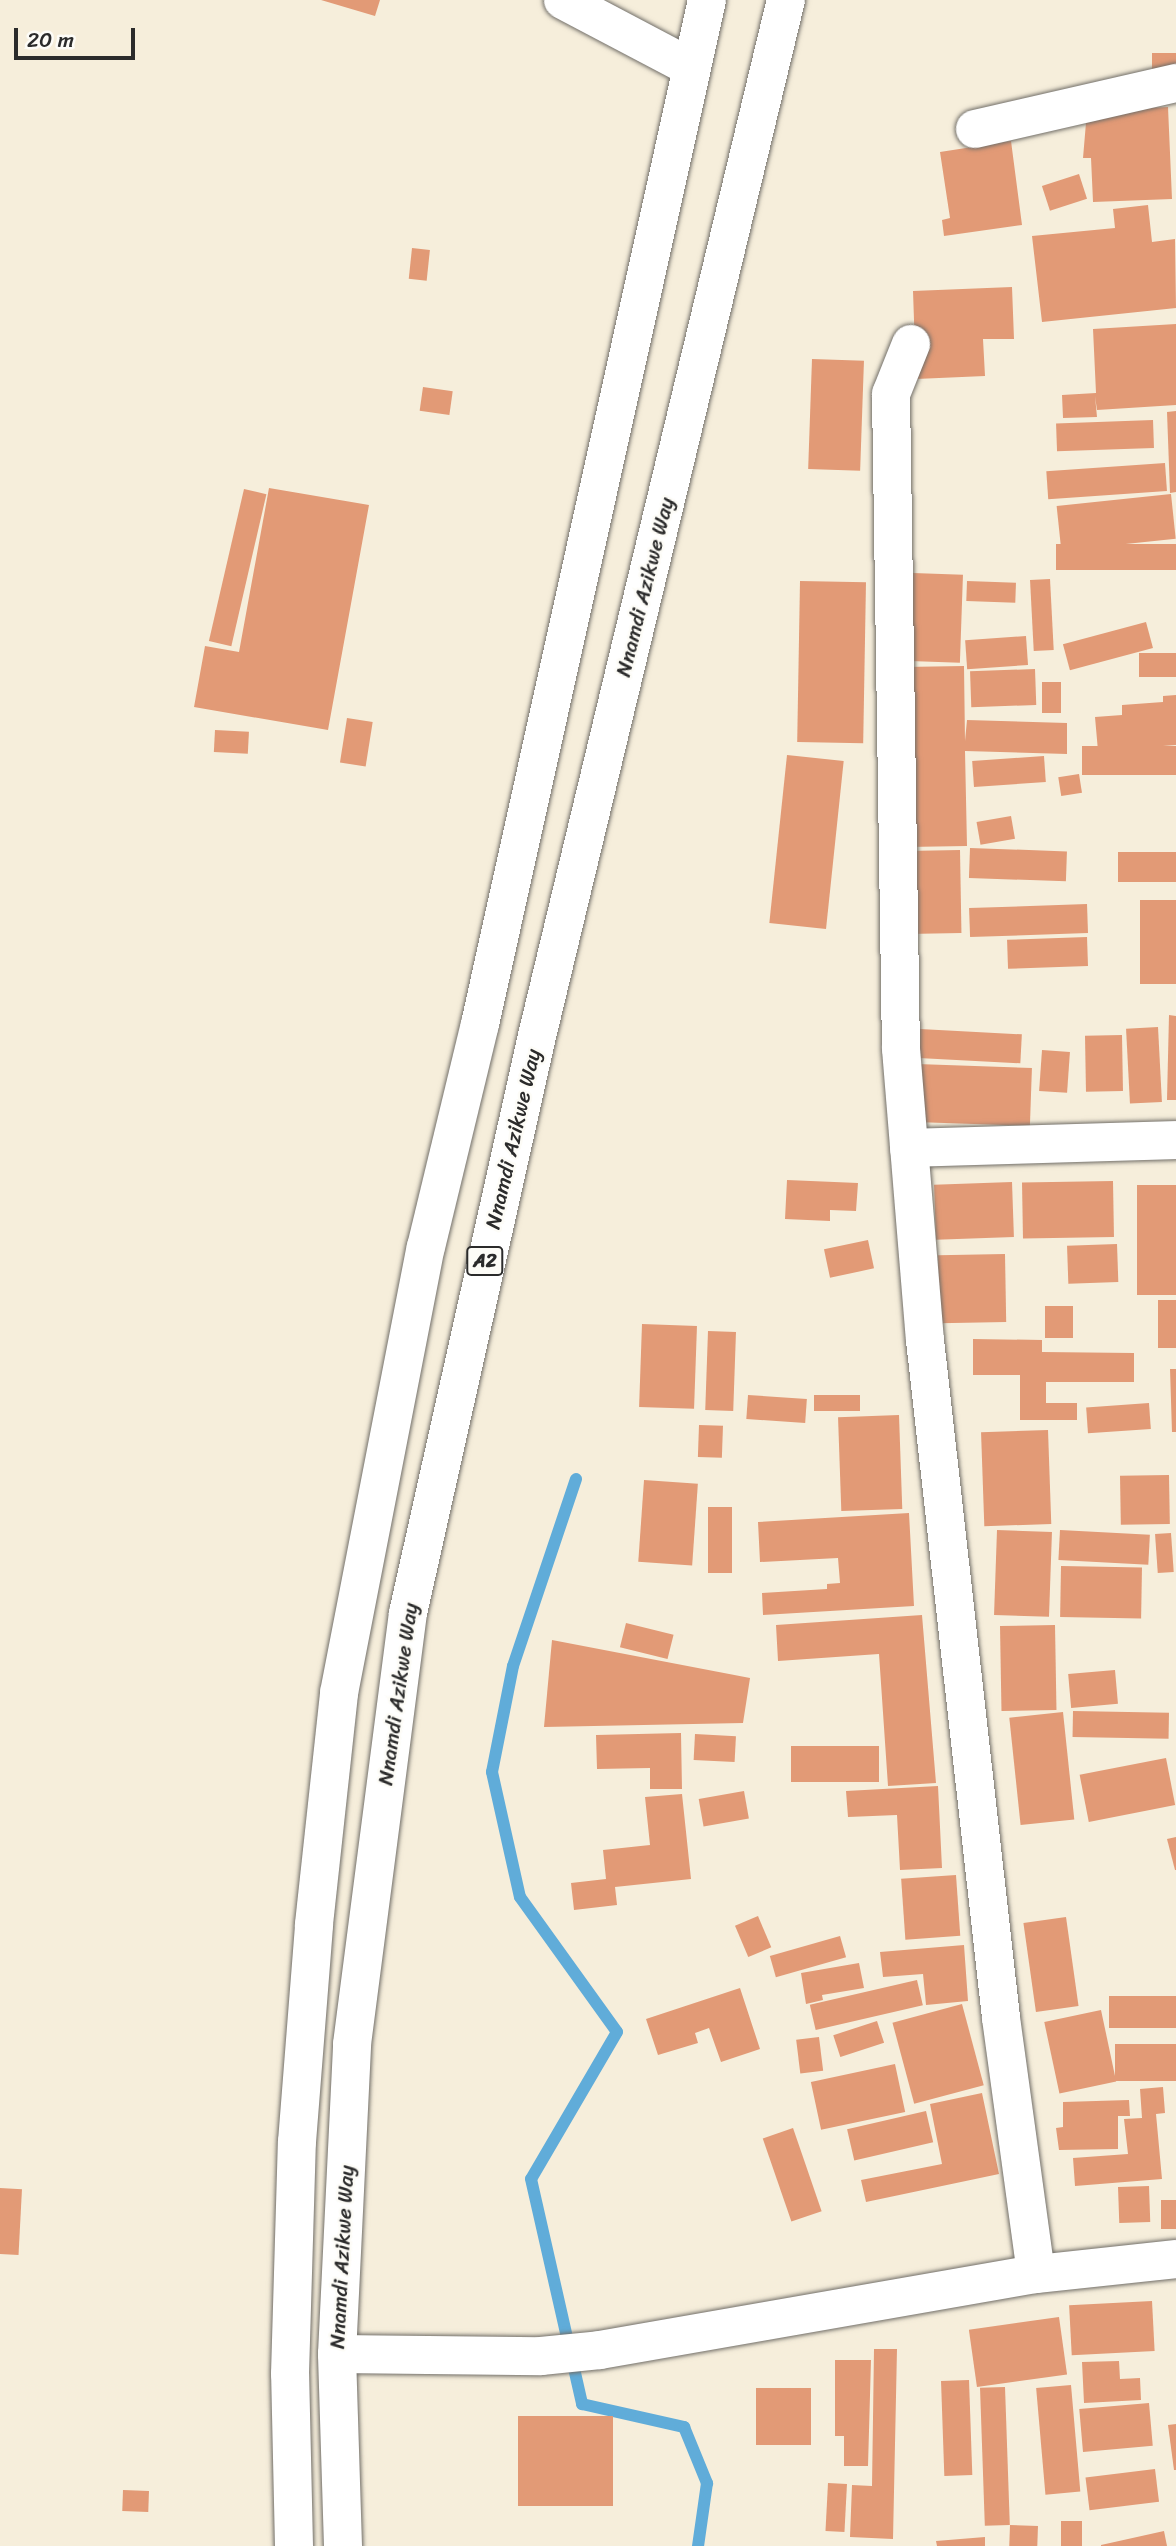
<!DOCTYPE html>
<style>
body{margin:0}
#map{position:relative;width:1176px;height:2546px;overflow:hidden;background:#f6eedb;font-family:Sriracha,sans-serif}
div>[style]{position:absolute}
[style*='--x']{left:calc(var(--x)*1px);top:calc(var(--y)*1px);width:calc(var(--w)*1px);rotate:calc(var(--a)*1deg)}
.stream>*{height:12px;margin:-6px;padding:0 6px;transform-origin:6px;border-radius:6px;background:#60acd9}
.building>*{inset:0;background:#e29a76;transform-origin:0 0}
.roads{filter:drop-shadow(0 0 2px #726f69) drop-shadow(0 0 2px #726f69)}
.minor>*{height:38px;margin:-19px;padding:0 19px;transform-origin:19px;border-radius:19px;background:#fff}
.highway>*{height:38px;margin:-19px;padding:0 19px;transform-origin:19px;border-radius:19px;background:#fff}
span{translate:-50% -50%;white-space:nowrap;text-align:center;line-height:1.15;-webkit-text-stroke:5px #fdfcf7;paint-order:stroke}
.shield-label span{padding:2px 5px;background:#fdfcf7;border:2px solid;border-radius:5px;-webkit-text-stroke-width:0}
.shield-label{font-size:19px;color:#2b2b2b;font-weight:700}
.street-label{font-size:21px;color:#2b2b2b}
.scale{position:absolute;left:14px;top:28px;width:121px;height:32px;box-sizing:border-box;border:4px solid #2b2b2b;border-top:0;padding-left:9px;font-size:21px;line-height:24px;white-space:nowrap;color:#2b2b2b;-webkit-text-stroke:5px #fdfcf7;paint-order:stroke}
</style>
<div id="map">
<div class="stream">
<div style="--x:576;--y:1479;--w:197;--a:108.6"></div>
<div style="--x:513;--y:1666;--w:108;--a:101.2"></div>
<div style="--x:492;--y:1772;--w:128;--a:77.4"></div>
<div style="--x:520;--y:1897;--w:166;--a:54.3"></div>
<div style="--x:617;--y:2032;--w:170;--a:120.3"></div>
<div style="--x:531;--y:2179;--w:231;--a:77.2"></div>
<div style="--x:582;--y:2404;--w:105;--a:12.7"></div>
<div style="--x:684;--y:2427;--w:61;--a:67.7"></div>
<div style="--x:707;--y:2483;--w:64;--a:98.1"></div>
</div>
<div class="building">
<div style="clip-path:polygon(321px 0,380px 0,375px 16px)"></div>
<div style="left:1152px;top:53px;width:24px;height:21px"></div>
<div style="clip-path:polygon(1168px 107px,1172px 199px,1093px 202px,1091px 158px,1083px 158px,1087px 111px)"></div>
<div style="clip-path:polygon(1011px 141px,1022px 225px,944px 236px,942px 220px,950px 218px,940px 152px)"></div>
<div style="left:1079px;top:174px;width:26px;height:39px;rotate:72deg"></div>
<div style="clip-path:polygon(1148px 205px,1152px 242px,1175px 239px,1176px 308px,1042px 322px,1032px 236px,1115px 228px,1113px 209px)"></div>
<div style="left:412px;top:248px;width:18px;height:31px;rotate:6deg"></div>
<div style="clip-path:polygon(1012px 287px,1014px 339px,983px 339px,985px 376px,916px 379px,913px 291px)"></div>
<div style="clip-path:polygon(1176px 324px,1176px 405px,1097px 410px,1095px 396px,1097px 417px,1063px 418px,1062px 395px,1096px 393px,1093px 329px)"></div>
<div style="left:812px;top:359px;width:52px;height:110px;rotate:2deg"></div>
<div style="left:423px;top:387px;width:30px;height:24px;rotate:8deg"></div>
<div style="clip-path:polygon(1176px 411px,1176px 492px,1170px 493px,1167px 412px)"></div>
<div style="left:1153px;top:420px;width:28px;height:97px;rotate:88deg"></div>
<div style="left:1165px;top:463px;width:28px;height:119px;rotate:86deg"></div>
<div style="clip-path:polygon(269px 488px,369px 505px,328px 730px,194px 707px,205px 646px,239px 652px)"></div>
<div style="left:244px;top:489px;width:23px;height:156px;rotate:13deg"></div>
<div style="left:1171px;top:494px;width:45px;height:115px;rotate:84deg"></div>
<div style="left:1176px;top:544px;width:26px;height:120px;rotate:90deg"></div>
<div style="left:913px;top:573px;width:50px;height:88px;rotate:2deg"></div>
<div style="left:1050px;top:579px;width:71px;height:20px;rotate:87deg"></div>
<div style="left:800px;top:581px;width:66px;height:161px;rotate:1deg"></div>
<div style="left:967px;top:581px;width:49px;height:20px;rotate:2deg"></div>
<div style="left:1146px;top:622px;width:27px;height:86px;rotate:75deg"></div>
<div style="left:1026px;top:636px;width:29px;height:61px;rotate:86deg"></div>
<div style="left:1176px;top:653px;width:24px;height:37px;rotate:90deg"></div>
<div style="clip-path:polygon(964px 666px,965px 741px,967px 720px,1067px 723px,1067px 754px,965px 751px,967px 846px,907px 847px,904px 667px)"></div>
<div style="left:1035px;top:669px;width:36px;height:65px;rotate:88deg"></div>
<div style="left:1042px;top:682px;width:19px;height:31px"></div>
<div style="clip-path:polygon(1176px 695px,1176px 745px,1098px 751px,1095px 717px,1122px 715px,1122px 705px,1163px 702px,1163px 696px)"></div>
<div style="left:347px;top:718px;width:26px;height:45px;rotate:9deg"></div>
<div style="left:215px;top:730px;width:34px;height:22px;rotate:3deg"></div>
<div style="left:1176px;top:746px;width:29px;height:94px;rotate:90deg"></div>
<div style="left:787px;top:755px;width:57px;height:169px;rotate:6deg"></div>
<div style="left:1044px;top:756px;width:26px;height:72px;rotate:86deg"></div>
<div style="left:1079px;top:774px;width:19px;height:21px;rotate:81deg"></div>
<div style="left:1011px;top:816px;width:23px;height:35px;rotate:80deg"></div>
<div style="left:970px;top:848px;width:97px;height:30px;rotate:2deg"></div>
<div style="left:960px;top:850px;width:83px;height:54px;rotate:89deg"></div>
<div style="left:1176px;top:852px;width:30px;height:58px;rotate:90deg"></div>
<div style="left:1176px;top:900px;width:84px;height:36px;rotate:90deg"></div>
<div style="left:1087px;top:904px;width:29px;height:118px;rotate:88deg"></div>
<div style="left:1087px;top:937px;width:29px;height:80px;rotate:88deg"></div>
<div style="clip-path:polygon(1169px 1015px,1176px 1016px,1176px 1100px,1167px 1100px)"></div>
<div style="left:1158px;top:1027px;width:75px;height:32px;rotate:87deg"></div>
<div style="left:920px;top:1029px;width:102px;height:29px;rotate:3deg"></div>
<div style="left:1122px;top:1035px;width:56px;height:37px;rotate:89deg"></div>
<div style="left:1042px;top:1050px;width:28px;height:41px;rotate:4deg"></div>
<div style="left:917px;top:1064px;width:115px;height:58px;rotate:2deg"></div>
<div style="clip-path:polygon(787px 1180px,858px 1183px,856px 1211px,830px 1210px,830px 1221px,785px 1219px)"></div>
<div style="left:1113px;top:1181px;width:56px;height:91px;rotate:89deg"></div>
<div style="left:1012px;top:1182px;width:55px;height:78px;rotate:88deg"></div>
<div style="left:1176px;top:1185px;width:110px;height:39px;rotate:90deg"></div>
<div style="left:868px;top:1240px;width:29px;height:45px;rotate:78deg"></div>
<div style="left:1117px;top:1244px;width:38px;height:50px;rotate:88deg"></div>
<div style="left:1005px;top:1254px;width:68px;height:67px;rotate:89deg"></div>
<div style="left:1158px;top:1300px;width:18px;height:48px"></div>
<div style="left:1045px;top:1306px;width:28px;height:32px"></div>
<div style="left:642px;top:1324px;width:55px;height:83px;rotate:2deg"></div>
<div style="left:708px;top:1331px;width:28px;height:79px;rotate:2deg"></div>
<div style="clip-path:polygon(973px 1339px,1042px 1340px,1042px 1352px,1134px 1353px,1134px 1382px,1046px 1382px,1046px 1403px,1077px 1403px,1077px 1420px,1020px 1420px,1020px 1375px,973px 1375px)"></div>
<div style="clip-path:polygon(1170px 1369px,1176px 1369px,1176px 1432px,1172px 1432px)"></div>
<div style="left:748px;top:1395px;width:59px;height:24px;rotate:4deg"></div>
<div style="left:860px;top:1395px;width:16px;height:46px;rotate:90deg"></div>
<div style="left:1149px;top:1403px;width:26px;height:63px;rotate:86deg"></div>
<div style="left:899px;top:1415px;width:94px;height:61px;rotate:88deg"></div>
<div style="left:699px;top:1425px;width:24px;height:32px;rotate:2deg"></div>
<div style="left:1048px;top:1430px;width:94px;height:67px;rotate:88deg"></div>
<div style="left:1169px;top:1475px;width:49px;height:49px;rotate:89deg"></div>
<div style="left:644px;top:1480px;width:54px;height:82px;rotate:4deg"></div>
<div style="left:708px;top:1507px;width:24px;height:66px"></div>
<div style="clip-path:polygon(909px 1513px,914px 1606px,763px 1615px,762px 1593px,827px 1589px,827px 1584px,840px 1583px,838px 1558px,760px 1562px,758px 1522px)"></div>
<div style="left:997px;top:1530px;width:55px;height:85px;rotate:2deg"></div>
<div style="left:1060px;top:1530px;width:90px;height:30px;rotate:3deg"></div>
<div style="left:1171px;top:1533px;width:39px;height:16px;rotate:86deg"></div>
<div style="left:1061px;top:1566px;width:81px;height:51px;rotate:1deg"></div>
<div style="clip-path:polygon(922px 1615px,936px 1783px,888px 1786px,879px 1654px,778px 1661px,776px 1625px)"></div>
<div style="left:626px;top:1623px;width:49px;height:25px;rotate:14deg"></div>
<div style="left:1055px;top:1625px;width:85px;height:55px;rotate:89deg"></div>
<div style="clip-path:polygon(552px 1640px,750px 1678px,743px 1723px,544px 1727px)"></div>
<div style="left:1115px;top:1670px;width:34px;height:47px;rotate:85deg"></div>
<div style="left:1073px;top:1711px;width:96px;height:26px;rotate:1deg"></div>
<div style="left:1063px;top:1712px;width:108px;height:54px;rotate:84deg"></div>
<div style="clip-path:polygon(681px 1733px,682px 1789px,650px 1789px,650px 1768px,597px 1769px,596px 1735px)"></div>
<div style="left:695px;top:1734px;width:41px;height:26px;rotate:3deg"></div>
<div style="left:791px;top:1746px;width:88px;height:36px"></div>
<div style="left:1166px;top:1758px;width:48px;height:88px;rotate:79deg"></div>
<div style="clip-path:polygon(938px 1786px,942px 1868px,900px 1870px,897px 1815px,848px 1817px,846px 1791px)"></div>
<div style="left:744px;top:1791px;width:28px;height:46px;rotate:80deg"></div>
<div style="clip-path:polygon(682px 1794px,691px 1879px,615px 1887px,617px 1905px,574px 1910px,571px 1883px,606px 1879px,603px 1850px,650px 1845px,645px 1797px)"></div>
<div style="clip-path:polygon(1176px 1837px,1176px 1870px,1175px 1870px,1167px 1839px)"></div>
<div style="left:956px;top:1875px;width:61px;height:55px;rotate:86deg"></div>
<div style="left:758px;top:1916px;width:34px;height:25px;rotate:67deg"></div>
<div style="left:1066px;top:1917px;width:90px;height:43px;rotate:82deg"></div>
<div style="left:840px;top:1936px;width:22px;height:73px;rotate:74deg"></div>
<div style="clip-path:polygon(964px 1945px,968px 2001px,926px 2005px,923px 1974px,883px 1977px,880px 1952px)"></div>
<div style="clip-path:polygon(859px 1963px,864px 1988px,822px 1995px,823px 2000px,806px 2004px,801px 1973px)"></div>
<div style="left:917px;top:1980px;width:26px;height:110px;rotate:77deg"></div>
<div style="clip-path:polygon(740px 1988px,760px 2049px,721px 2062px,709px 2028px,695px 2033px,698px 2043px,658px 2055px,646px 2019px)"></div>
<div style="left:1176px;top:1996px;width:32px;height:67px;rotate:90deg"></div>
<div style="left:962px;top:2004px;width:84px;height:72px;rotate:75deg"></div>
<div style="left:1101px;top:2010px;width:73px;height:58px;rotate:78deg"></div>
<div style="left:877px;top:2021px;width:23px;height:46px;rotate:72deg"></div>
<div style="left:819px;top:2037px;width:34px;height:23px;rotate:83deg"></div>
<div style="left:1176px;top:2044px;width:37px;height:61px;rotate:90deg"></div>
<div style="left:895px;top:2064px;width:49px;height:86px;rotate:78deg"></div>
<div style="clip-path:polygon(1163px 2087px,1165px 2113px,1156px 2114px,1162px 2179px,1075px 2186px,1073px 2158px,1128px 2154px,1124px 2119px,1142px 2118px,1140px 2089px)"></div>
<div style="clip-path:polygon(982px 2093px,999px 2174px,866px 2202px,861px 2180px,942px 2164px,930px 2104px)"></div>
<div style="clip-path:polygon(1129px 2100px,1130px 2116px,1118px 2116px,1118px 2149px,1059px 2150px,1056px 2128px,1063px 2127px,1063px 2102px)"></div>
<div style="left:926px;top:2111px;width:32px;height:81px;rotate:77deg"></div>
<div style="left:793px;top:2128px;width:88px;height:32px;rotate:71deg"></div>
<div style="left:1149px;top:2186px;width:36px;height:31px;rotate:88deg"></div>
<div style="left:0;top:2188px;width:22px;height:66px;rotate:3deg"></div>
<div style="left:1161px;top:2200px;width:15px;height:29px"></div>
<div style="left:1152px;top:2301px;width:50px;height:83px;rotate:87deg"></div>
<div style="left:1059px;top:2317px;width:58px;height:91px;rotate:82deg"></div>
<div style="clip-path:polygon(874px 2349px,897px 2349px,893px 2539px,850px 2537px,852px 2485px,872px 2486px)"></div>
<div style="clip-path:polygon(835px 2360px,871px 2360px,868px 2466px,844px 2466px,844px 2436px,835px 2436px)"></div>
<div style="clip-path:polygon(1119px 2361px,1120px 2379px,1140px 2378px,1141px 2400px,1084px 2403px,1082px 2362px)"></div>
<div style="left:969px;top:2380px;width:95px;height:28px;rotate:88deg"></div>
<div style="left:1071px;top:2385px;width:107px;height:35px;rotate:85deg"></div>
<div style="left:1005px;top:2387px;width:138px;height:25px;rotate:88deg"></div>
<div style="left:756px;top:2388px;width:55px;height:57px"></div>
<div style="left:1149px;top:2403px;width:43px;height:70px;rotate:85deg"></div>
<div style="left:518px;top:2416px;width:95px;height:90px"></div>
<div style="clip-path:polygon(1176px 2424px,1176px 2470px,1174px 2470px,1168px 2425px)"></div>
<div style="left:1155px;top:2469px;width:33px;height:70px;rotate:83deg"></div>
<div style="left:828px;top:2483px;width:19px;height:48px;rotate:3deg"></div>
<div style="left:123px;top:2490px;width:26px;height:21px;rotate:2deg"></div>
<div style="left:1061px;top:2521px;width:21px;height:25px"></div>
<div style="left:1010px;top:2525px;width:28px;height:21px;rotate:2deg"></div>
<div style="clip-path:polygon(1164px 2531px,1167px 2546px,1101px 2546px,1101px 2545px)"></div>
<div style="clip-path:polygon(985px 2537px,985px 2546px,937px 2546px,936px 2541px)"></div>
</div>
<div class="roads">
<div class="minor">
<div style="--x:563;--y:0;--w:144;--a:27.8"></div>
<div style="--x:975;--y:129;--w:206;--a:-12.9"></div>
<div style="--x:911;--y:344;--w:54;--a:111.8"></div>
<div style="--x:891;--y:394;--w:655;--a:89.13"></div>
<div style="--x:901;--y:1049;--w:292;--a:85.3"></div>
<div style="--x:925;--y:1340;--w:682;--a:83.6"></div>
<div style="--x:1001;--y:2018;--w:258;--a:82.2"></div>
<div style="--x:909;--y:1148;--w:267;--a:-1.7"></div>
<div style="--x:337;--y:2354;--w:204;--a:0.6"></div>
<div style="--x:541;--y:2356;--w:59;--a:-5.8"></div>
<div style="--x:600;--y:2350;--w:443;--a:-9.9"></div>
<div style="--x:1036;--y:2274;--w:141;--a:-6.1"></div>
</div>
<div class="highway">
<div style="--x:294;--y:2546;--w:172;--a:-91.3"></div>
<div style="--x:290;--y:2374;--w:232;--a:-88.3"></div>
<div style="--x:297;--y:2142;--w:219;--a:-85.5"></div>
<div style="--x:314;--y:1924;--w:232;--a:-83.8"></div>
<div style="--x:339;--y:1693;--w:454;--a:-79"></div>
<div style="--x:426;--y:1247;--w:229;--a:-76.4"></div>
<div style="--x:480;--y:1024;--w:1049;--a:-77.5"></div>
<div style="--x:343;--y:2546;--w:192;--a:-91.8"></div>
<div style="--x:337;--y:2354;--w:310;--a:-87.2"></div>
<div style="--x:352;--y:2044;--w:435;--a:-82.6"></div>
<div style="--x:408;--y:1613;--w:591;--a:-77.4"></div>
<div style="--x:537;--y:1036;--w:1066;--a:-76.49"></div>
</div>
</div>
<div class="shield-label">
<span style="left:485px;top:1261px">A2</span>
</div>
<div class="street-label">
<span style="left:645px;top:587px;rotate:-76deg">Nnamdi Azikwe Way</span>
<span style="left:513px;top:1139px;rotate:-77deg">Nnamdi Azikwe Way</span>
<span style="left:398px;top:1694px;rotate:-82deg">Nnamdi Azikwe Way</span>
<span style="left:342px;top:2257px;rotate:-87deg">Nnamdi Azikwe Way</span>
</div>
<div class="scale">20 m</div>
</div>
